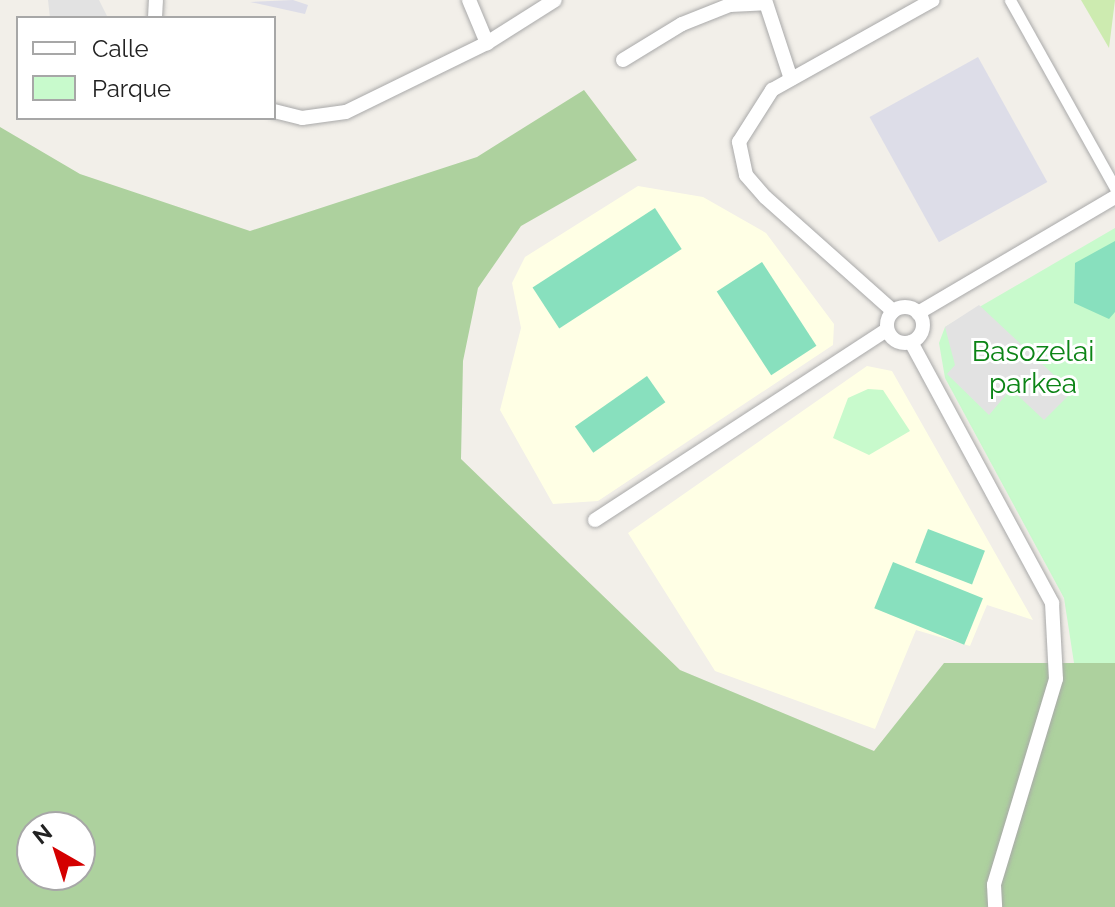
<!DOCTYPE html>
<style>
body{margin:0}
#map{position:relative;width:1115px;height:907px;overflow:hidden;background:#f2efe9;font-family:Raleway,sans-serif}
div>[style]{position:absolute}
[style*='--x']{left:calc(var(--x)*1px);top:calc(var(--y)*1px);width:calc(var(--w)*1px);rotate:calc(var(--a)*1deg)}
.education>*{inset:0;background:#ffffe5}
.grass>*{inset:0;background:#cdebb0}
.forest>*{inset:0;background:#add19e}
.park>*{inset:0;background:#c8facc}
.pitch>*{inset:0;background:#88e0be;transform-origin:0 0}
.parking>*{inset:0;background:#e2e2e2}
.plaza>*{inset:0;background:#dddde8;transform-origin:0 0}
.roads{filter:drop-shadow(0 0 2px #a9a9a9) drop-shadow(0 0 2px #a9a9a9)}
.pedestrian>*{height:11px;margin:-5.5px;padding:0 5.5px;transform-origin:5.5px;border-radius:5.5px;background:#fff}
.minor>*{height:14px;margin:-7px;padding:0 7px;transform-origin:7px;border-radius:7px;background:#fff}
.minor>.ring{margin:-7px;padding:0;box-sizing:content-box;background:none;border:14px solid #fff;border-radius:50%}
span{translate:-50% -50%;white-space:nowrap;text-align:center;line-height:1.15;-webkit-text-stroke:6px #fff;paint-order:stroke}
.park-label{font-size:28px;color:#0c8416}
.legend{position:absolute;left:16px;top:16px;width:260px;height:104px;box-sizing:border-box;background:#fff;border:2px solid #a7a7a7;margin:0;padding:10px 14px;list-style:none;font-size:24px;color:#222}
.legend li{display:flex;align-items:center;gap:16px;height:40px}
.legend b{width:40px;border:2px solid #a7a7a7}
.north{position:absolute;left:16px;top:811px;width:80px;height:80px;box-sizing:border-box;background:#fff;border:2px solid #a7a7a7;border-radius:50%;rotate:321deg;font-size:22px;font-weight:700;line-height:32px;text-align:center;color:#222}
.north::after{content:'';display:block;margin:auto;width:28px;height:36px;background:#d40000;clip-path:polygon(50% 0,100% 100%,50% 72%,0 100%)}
</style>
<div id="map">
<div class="education">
<div style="clip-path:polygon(638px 186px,703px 197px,766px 233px,834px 324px,833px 345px,598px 501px,553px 504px,500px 410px,521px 328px,512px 283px,525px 257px)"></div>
<div style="clip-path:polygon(867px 366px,892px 371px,1033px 620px,987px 605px,970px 646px,916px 630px,875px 729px,715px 671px,628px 533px)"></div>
</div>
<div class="grass">
<div style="clip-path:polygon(1081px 0,1115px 0,1109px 48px)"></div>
</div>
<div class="forest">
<div style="clip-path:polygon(evenodd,584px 90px,637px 160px,521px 226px,478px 288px,463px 361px,461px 459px,680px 670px,874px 751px,944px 663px,1115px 663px,1115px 907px,0 907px,0 127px,80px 174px,250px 231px,477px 157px,584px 90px,32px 827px,80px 827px,80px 875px,32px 875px,32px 827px)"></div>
</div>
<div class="park">
<div style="clip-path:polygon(1115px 228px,1115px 663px,1074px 663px,1064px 598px,945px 378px,939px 343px,945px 327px)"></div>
<div style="clip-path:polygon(868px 389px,883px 390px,910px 431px,869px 455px,833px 438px,848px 398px)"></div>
</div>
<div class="pitch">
<div style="left:655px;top:208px;width:49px;height:146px;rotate:57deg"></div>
<div style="clip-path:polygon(1115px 241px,1115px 312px,1109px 319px,1074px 303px,1075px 263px)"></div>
<div style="left:762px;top:262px;width:100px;height:54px;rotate:57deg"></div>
<div style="left:647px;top:376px;width:32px;height:88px;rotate:55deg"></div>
<div style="left:928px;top:529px;width:61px;height:36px;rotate:21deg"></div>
<div style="left:893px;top:562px;width:97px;height:50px;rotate:22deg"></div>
</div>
<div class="parking">
<div style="clip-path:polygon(48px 0,99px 0,108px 18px,50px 18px)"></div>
<div style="clip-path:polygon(979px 305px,1072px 392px,1044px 420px,1011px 389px,989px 415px,947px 374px,955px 365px,945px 327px)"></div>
</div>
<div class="plaza">
<div style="clip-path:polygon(293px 0,308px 5px,305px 14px,250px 2px)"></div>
<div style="left:978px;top:57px;width:143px;height:124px;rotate:61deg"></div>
</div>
<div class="roads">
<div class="pedestrian">
<div style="--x:1010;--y:0;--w:215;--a:60.8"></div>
</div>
<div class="minor">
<div style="--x:469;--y:0;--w:47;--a:67.3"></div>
<div style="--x:765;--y:0;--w:83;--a:71.8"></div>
<div style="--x:155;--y:18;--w:18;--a:-87"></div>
<div style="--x:623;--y:60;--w:69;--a:-31.4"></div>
<div style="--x:682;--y:24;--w:52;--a:-21.6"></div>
<div style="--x:730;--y:5;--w:35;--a:-3"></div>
<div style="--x:274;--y:111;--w:29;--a:14"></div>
<div style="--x:302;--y:118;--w:44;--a:-7.8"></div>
<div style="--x:346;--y:112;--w:157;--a:-26.1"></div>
<div style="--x:487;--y:43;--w:80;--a:-32.3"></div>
<div class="ring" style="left:887px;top:307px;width:22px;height:22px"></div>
<div style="--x:893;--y:311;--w:171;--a:-138.3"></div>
<div style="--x:765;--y:197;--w:29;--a:-131"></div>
<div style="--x:746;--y:175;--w:34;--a:-102"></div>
<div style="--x:739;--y:142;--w:62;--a:-57.6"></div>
<div style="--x:772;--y:90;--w:184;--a:-29.2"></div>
<div style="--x:918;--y:313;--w:229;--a:-30.5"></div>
<div style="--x:911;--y:342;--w:297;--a:61.6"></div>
<div style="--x:1052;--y:603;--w:76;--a:87"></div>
<div style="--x:1056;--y:679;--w:215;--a:106.8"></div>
<div style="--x:994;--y:885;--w:22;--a:87"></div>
<div style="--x:595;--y:520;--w:348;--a:-33.1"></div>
</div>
</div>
<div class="park-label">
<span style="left:1033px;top:368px">Basozelai<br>parkea</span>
</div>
<ul class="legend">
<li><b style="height:10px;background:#fff"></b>Calle</li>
<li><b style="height:22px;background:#c8facc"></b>Parque</li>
</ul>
<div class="north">N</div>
</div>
